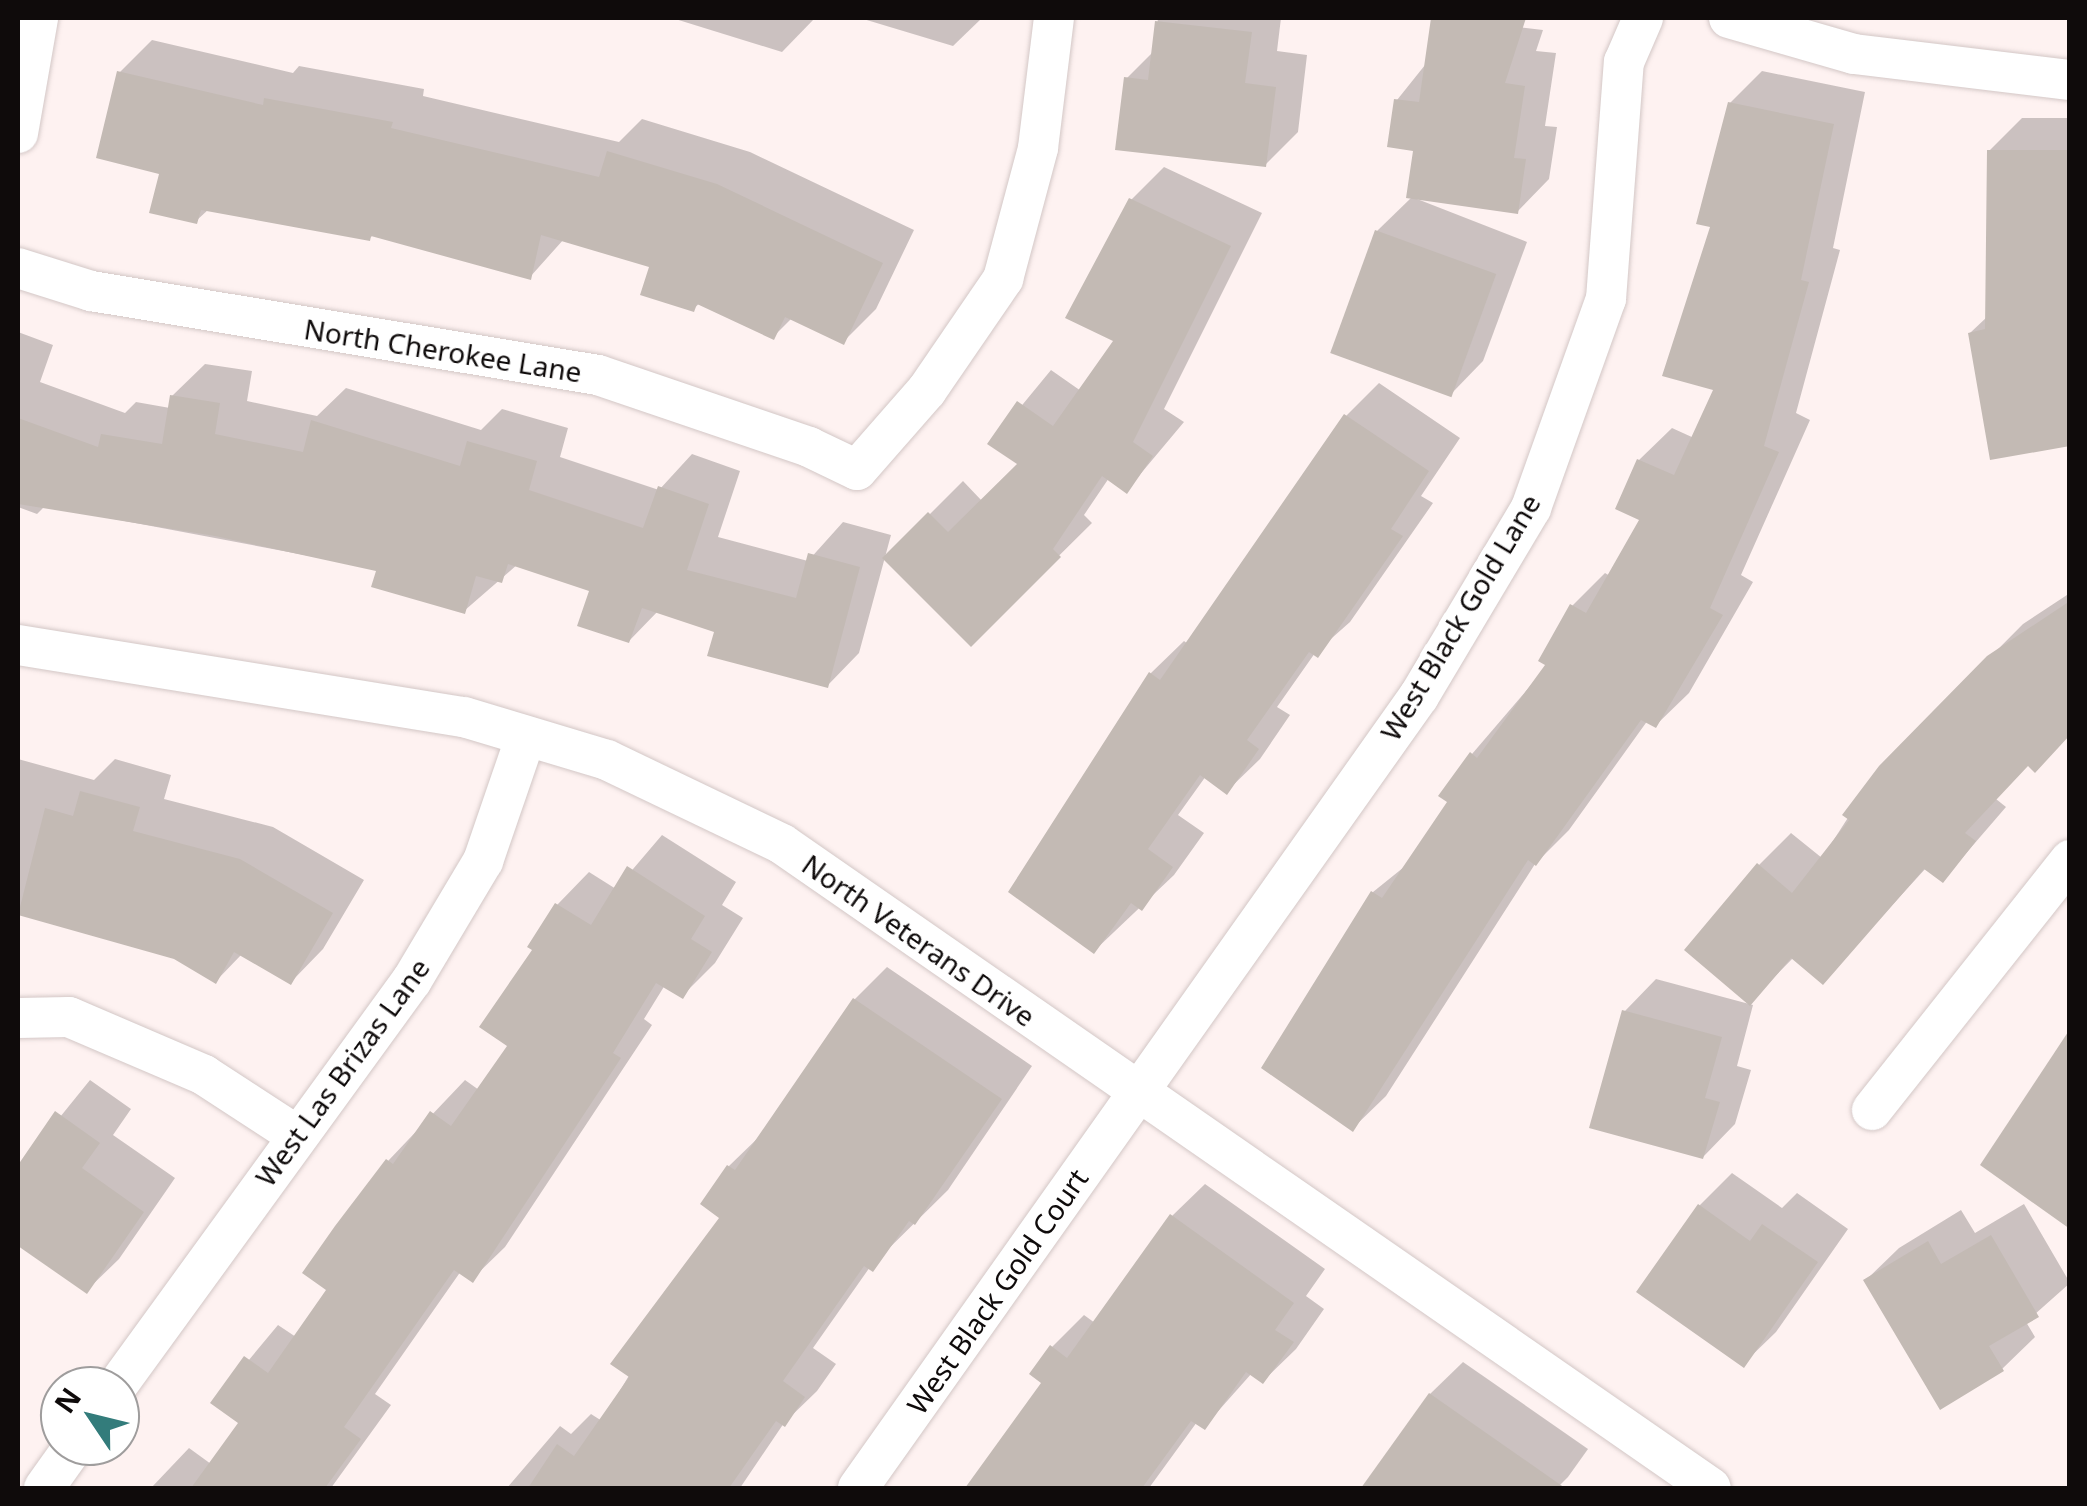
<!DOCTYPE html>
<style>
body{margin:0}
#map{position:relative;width:2087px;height:1506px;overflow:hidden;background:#fef2f1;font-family:"Noto Sans",sans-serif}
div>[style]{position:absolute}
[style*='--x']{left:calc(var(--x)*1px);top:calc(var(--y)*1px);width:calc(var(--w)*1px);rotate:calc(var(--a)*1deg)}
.shadow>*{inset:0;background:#0003}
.building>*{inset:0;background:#c3bab4;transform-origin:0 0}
.roads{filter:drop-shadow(0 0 2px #d3c7c6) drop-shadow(0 0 2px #d3c7c6)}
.minor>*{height:40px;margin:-20px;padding:0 20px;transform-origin:20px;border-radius:20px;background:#fff}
span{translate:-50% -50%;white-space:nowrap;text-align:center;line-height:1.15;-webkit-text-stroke:10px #fff;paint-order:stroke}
.street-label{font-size:28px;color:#0f0b0b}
.frame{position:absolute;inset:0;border:20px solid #0f0b0b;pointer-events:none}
.north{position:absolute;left:40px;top:1366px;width:100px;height:100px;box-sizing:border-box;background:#fff;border:2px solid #9f9d9d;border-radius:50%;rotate:305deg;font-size:28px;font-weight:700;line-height:40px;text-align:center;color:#0f0b0b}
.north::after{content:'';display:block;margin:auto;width:35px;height:45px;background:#337c7b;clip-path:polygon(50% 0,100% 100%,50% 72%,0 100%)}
</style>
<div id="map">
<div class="shadow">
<div style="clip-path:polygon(672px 18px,815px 18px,782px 52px)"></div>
<div style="clip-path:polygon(860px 18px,982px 18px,953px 46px)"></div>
<div style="clip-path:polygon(1158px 18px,1281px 18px,1277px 51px,1307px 55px,1298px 132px,1265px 165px,1126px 79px,1154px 51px)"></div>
<div style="clip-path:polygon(1461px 20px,1543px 30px,1536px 51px,1556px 53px,1545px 126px,1557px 127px,1549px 179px,1517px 212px,1416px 149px,1397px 100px)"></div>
<div style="clip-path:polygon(152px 40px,293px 73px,299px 66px,424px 89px,423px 96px,619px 142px,642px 119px,750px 152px,914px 230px,876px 309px,843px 342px,792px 318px,773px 337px,700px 303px,693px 309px,652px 265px,564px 239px,530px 277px,374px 234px,370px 238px,209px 209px,196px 221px,162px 172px,120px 72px)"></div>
<div style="clip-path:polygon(1762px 71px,1865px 92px,1833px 248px,1840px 250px,1796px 413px,1810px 420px,1741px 575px,1753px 582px,1689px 693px,1656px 725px,1648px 720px,1569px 830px,1535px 864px,1386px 1096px,1353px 1128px,1373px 892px,1409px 863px,1450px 802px,1472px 754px,1549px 664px,1572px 606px,1605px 573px,1610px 576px,1643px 518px,1639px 460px,1672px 428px,1694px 438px,1716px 388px,1713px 225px,1730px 103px)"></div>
<div style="clip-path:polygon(2022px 118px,2070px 118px,2070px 444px,1970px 333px,1988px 316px,1989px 151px)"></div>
<div style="clip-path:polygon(1164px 167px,1262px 213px,1164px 409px,1184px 422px,1127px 490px,1109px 478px,1084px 515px,1092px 523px,971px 643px,886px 558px,963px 481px,982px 501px,1020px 464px,991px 443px,1051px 370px,1081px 391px,1117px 340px,1131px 200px)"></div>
<div style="clip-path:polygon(1412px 197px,1527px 242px,1483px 361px,1451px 394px,1377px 231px)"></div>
<div style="clip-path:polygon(18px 332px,53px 345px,40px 382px,125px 413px,136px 402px,170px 408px,172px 396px,205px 364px,252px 371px,247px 401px,317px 416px,346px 388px,481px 430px,502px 409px,568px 428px,560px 457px,659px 490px,692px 454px,740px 471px,718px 537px,808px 561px,843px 522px,891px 535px,859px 653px,827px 686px,717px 630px,659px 610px,629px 641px,593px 590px,518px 564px,464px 611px,379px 569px,45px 506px,37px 514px,18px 507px)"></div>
<div style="clip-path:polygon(1379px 383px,1460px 438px,1421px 496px,1433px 503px,1350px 622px,1315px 653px,1277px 707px,1290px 715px,1260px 759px,1227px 791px,1206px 776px,1178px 815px,1204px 833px,1174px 875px,1094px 951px,1011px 891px,1151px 673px,1184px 641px,1188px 644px,1346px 416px)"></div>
<div style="clip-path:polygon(2070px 593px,2070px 735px,2029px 763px,1996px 799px,2006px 807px,1943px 880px,1926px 868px,1823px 981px,1794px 957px,1750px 1002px,1759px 865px,1791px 833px,1822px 858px,1880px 768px,2023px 624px)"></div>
<div style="clip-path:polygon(18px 759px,94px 780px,115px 759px,171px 775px,164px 799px,273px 827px,364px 880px,323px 949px,291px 982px,242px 954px,216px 981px,175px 956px,18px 912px)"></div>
<div style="clip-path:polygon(662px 835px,736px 882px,722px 905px,743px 918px,715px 963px,682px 996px,665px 985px,644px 1019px,652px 1025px,505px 1247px,472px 1279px,461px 1271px,375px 1394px,391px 1405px,331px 1488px,151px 1488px,189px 1448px,211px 1464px,241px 1422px,213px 1403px,278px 1325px,296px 1337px,329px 1290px,388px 1161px,465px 1080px,479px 1090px,511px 1045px,536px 950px,557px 905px,589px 872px,616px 889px)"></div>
<div style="clip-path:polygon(887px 967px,1032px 1066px,948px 1190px,870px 1267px,813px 1348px,836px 1364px,817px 1391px,784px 1423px,740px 1488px,507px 1488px,560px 1426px,571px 1434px,591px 1414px,602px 1421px,723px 1217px,729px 1166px,762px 1134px,855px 999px)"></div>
<div style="clip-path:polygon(1656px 979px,1753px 1005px,1737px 1066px,1751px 1070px,1735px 1124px,1703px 1157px,1624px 1012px)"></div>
<div style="clip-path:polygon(90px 1080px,131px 1109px,113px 1135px,175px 1178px,119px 1259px,86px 1291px,18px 1243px,18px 1169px)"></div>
<div style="clip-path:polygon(1732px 1173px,1782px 1208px,1797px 1193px,1848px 1229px,1776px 1332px,1743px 1364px,1699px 1206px)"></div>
<div style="clip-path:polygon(1205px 1184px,1325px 1269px,1306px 1296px,1324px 1309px,1296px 1349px,1263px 1381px,1252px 1373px,1204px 1427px,1197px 1422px,1149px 1488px,967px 1488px,1045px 1382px,1052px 1347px,1084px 1315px,1095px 1323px,1172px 1216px)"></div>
<div style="clip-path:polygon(2024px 1204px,2070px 1283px,2026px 1322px,2035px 1337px,2002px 1369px,1866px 1280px,1899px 1248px,1961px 1210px,1975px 1233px)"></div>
<div style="clip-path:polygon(1463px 1362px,1588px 1449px,1568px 1477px,1557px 1488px,1365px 1488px,1430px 1394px)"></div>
</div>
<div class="building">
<div style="clip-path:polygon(1431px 18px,1526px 18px,1505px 83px,1525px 86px,1514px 158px,1526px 159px,1518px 214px,1406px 198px,1413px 151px,1387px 147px,1394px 99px,1419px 102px)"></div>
<div style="clip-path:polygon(1155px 21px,1252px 32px,1245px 83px,1276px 87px,1266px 167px,1115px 150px,1124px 77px,1148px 80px)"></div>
<div style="clip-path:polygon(117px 71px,263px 105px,264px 98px,393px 122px,391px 128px,599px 177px,607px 151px,717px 184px,883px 263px,844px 345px,785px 317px,774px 340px,697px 304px,694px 312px,640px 295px,649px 267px,541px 235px,531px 280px,371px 236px,370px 241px,201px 210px,197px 224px,149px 213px,159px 174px,96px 158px)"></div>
<div style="clip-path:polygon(1728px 102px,1834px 124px,1801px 280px,1809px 282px,1764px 446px,1779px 452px,1710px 608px,1723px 615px,1656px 728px,1641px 720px,1536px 866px,1528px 860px,1353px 1132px,1261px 1068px,1371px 891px,1382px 898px,1447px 802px,1438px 796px,1470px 752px,1477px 758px,1545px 665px,1538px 661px,1570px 604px,1586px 613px,1639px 520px,1615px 509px,1637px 459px,1674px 475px,1713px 390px,1662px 376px,1710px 227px,1696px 224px)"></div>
<div style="clip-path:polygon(1987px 150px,2070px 150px,2070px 446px,1990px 460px,1968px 333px,1985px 329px)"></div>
<div style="clip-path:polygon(1129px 198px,1231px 246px,1133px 442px,1153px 456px,1127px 494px,1102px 476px,1053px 549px,1061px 557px,971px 647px,882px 558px,928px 512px,948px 532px,1017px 464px,987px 444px,1017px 401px,1053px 426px,1113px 341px,1065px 318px)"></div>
<div style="left:1375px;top:230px;width:129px;height:131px;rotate:20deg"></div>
<div style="clip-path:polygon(170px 395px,220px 403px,215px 434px,303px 452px,311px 420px,460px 466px,467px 441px,537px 461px,529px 490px,643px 528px,658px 486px,709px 504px,687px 570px,796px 598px,808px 553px,860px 567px,828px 688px,707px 656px,714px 632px,642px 608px,629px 643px,577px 626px,589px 591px,508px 564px,502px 583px,476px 576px,465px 614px,371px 587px,376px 571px,215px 536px,18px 504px,18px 418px,98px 447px,101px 434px,162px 444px)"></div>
<div style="clip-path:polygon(1344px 414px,1429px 471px,1391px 529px,1403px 536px,1318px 658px,1309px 652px,1247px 740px,1259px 749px,1227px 795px,1200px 775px,1148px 849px,1173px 867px,1142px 911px,1131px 903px,1094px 954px,1008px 892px,1149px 672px,1160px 680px)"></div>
<div style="clip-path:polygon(2070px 601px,2070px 735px,2035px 773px,2028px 766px,1965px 833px,1976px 841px,1943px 883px,1924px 869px,1823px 985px,1791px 958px,1750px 1006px,1684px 950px,1757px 863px,1792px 893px,1849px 820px,1842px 815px,1879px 766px,1987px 656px)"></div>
<div style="clip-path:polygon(80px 791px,140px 807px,133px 831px,240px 859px,333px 913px,291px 985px,234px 952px,216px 984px,174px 959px,18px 915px,45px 808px,73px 816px)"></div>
<div style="clip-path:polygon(627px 866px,705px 916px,691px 939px,712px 952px,683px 999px,656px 983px,613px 1053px,621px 1058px,473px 1283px,454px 1270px,344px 1427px,361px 1439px,325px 1488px,191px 1488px,238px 1423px,210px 1403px,244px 1356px,268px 1373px,326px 1290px,302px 1273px,335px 1226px,386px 1159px,393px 1164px,430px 1111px,451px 1126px,507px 1046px,479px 1027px,532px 950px,527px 947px,555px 903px,591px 925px)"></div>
<div style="clip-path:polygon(853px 998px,1002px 1099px,915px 1225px,909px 1221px,873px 1272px,864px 1266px,783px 1381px,805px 1397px,785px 1427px,776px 1421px,729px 1488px,528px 1488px,557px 1444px,574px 1456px,629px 1377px,610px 1364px,719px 1218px,700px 1204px,727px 1165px,735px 1170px)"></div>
<div style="clip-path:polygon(1622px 1010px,1722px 1037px,1705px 1098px,1720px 1102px,1703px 1159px,1589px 1128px)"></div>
<div style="clip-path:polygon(2070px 1029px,2070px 1229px,1980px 1165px)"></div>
<div style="clip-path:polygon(55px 1111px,100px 1143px,82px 1168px,144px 1212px,87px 1294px,18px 1246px,18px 1165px)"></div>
<div style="clip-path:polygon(1698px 1204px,1750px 1241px,1762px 1224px,1818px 1262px,1744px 1368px,1636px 1292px)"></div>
<div style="clip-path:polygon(1170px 1214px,1294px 1303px,1275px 1330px,1294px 1342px,1263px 1384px,1246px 1372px,1205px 1430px,1191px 1421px,1142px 1488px,965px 1488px,1041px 1383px,1029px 1374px,1050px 1345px,1067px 1358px)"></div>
<div style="clip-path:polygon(1991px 1235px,2039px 1317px,1989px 1346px,2004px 1371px,1940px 1410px,1863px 1280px,1928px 1241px,1941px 1264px)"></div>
<div style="clip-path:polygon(1429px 1393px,1565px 1488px,1361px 1488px)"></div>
</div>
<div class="roads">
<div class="minor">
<div style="--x:1729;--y:18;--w:130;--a:16.1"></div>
<div style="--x:1854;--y:54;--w:218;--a:6.9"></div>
<div style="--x:18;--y:133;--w:117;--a:-80.1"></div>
<div style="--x:18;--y:268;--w:77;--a:17.5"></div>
<div style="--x:91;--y:291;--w:514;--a:9.41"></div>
<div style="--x:598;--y:375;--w:223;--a:18.8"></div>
<div style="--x:809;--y:447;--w:53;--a:25.6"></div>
<div style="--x:857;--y:470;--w:106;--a:-48.8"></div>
<div style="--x:927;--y:390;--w:135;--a:-55.6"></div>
<div style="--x:1003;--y:279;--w:136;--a:-75"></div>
<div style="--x:1038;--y:148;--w:131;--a:-83"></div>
<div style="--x:18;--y:645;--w:452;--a:9.2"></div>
<div style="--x:464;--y:717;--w:149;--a:16.7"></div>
<div style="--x:607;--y:760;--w:194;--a:25.6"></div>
<div style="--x:782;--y:844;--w:1130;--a:34.73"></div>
<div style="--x:18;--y:1018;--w:51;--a:-1.1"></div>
<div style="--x:69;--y:1017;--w:147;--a:23.2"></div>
<div style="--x:204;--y:1075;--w:110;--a:33.1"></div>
<div style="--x:1872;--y:1110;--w:319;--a:-51.6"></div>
<div style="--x:117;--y:1386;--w:502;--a:-54"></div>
<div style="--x:412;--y:980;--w:139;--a:-59.2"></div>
<div style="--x:483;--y:861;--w:132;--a:-71"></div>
<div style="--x:44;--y:1488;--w:52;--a:-54.5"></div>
<div style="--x:858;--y:1488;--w:971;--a:-54.69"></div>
<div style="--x:1419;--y:696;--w:219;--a:-59.2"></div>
<div style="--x:1531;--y:508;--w:222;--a:-70.3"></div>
<div style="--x:1606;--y:299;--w:238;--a:-85.7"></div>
<div style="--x:1624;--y:62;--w:48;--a:-66.6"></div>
</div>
</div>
<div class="street-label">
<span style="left:443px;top:350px;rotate:9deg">North Cherokee Lane</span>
<span style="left:1460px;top:617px;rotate:-59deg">West Black Gold Lane</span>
<span style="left:919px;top:940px;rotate:35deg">North Veterans Drive</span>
<span style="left:342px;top:1072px;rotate:-54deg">West Las Brizas Lane</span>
<span style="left:997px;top:1291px;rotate:-55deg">West Black Gold Court</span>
</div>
<div class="frame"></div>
<div class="north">N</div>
</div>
